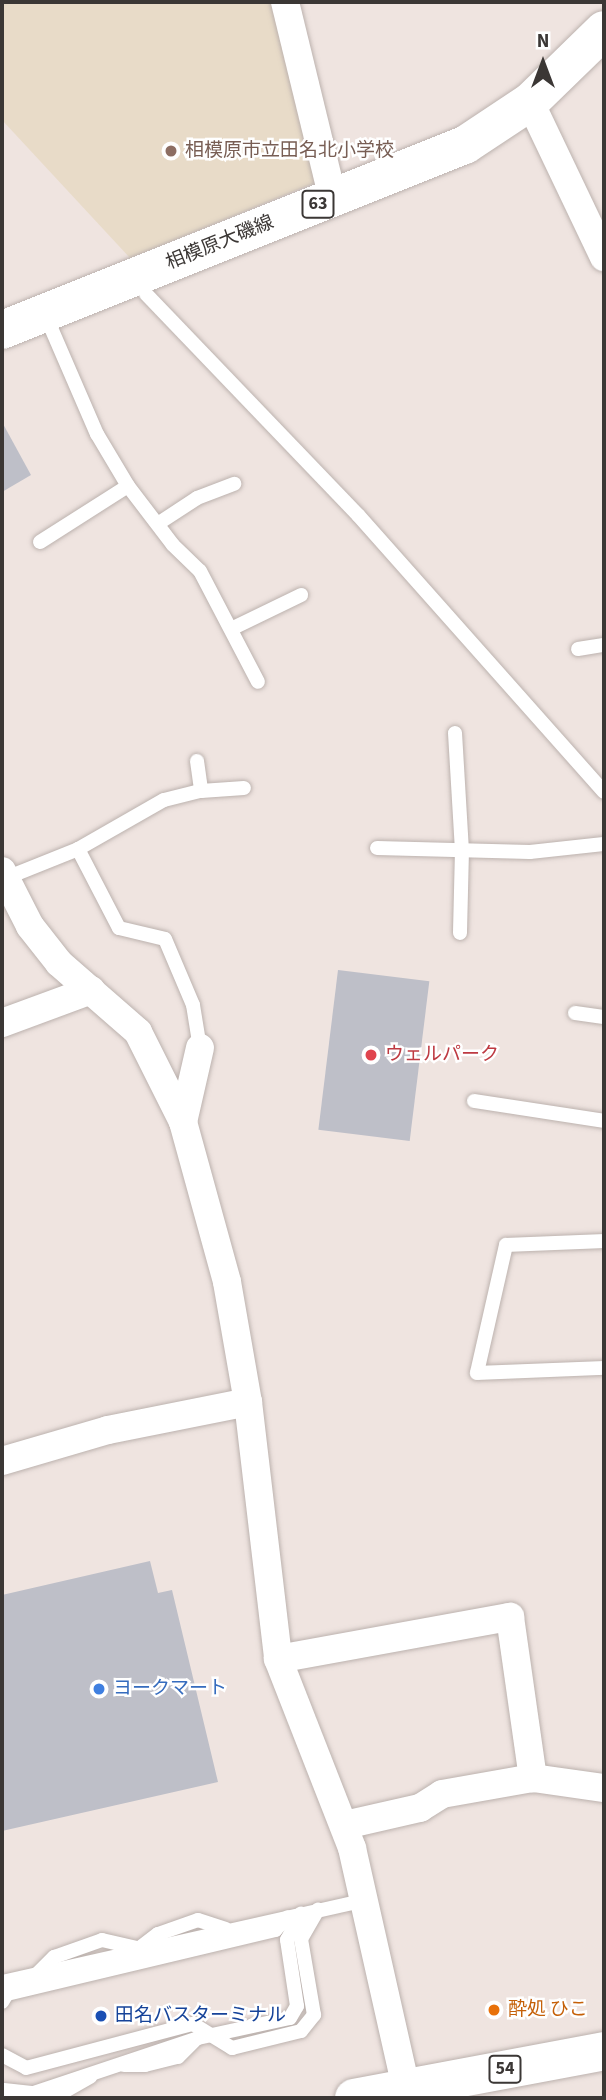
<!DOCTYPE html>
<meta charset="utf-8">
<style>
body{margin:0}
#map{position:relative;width:606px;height:2100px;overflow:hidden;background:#efe4e0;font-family:"Source Sans 3","Noto Sans JP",sans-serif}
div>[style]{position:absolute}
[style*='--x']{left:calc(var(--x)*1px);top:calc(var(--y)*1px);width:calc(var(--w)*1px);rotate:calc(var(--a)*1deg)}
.commercial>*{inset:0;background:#e8dbc8}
.building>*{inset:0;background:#bebfc8;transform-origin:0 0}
.roads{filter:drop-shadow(0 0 2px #bcb2ae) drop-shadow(0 0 2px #bcb2ae)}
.service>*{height:14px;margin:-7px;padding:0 7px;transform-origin:7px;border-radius:7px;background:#fff}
.minor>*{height:28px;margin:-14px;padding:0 14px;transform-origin:14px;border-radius:14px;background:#fff}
.primary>*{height:38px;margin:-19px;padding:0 19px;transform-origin:19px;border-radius:19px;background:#fff}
.dots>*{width:19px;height:19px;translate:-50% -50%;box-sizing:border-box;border:4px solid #fff;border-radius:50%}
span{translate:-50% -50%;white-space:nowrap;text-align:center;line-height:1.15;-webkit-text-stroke:5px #fff;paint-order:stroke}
.shield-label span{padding:2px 5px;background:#fff;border:2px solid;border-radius:5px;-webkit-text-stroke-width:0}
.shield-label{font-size:18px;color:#3b3735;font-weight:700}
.education-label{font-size:19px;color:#785e54}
.left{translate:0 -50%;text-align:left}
.street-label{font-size:19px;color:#3b3735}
.health-label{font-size:19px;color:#be3a42}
.shop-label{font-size:19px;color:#366cbe}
.food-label{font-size:19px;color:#c56008}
.transit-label{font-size:19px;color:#164399}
.frame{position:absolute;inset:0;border:4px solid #3b3735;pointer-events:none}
.north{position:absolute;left:508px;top:28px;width:70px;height:70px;-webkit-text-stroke:5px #fff;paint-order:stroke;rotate:0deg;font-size:19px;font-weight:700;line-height:28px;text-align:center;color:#3b3735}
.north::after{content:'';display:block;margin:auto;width:24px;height:32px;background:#3b3735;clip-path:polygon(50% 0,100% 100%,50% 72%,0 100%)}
</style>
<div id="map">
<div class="commercial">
<div style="clip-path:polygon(2px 2px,278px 2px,319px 181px,130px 258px,2px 120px)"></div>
</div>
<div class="building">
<div style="clip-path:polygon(2px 422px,31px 475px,2px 492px)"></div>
<div style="left:338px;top:970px;width:92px;height:161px;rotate:7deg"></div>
<div style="clip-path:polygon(150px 1561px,158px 1593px,172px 1590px,218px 1782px,2px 1831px,2px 1595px)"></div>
</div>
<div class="roads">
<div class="service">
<div style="--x:146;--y:294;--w:306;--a:46.2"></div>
<div style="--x:358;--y:515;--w:370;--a:48.4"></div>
<div style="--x:45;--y:314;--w:131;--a:66.6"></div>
<div style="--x:97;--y:434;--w:61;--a:59.2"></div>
<div style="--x:128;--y:486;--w:74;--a:52.7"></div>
<div style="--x:173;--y:545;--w:37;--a:44"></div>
<div style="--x:200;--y:571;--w:125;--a:62.4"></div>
<div style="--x:159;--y:523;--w:45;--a:-33.3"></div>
<div style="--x:197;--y:498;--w:40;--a:-21"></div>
<div style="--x:40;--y:542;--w:104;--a:-32.5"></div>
<div style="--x:231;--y:629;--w:78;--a:-25.9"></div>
<div style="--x:578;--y:649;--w:26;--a:-9"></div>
<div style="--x:455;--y:733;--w:117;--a:86.6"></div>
<div style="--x:462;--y:850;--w:83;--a:91.4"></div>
<div style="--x:197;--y:761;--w:30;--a:82"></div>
<div style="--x:377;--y:848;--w:153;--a:1.5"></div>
<div style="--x:530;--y:852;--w:74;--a:-6.2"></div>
<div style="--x:78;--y:849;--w:89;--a:62.6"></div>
<div style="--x:119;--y:928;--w:47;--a:13.4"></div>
<div style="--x:165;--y:939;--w:72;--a:67"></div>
<div style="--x:193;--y:1005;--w:44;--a:80.8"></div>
<div style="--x:6;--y:878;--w:78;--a:-21.9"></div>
<div style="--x:78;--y:849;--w:99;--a:-29.7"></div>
<div style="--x:164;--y:800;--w:38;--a:-14"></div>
<div style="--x:201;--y:791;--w:43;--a:-4"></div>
<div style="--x:575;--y:1013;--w:29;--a:8"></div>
<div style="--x:474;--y:1101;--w:132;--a:8.7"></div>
<div style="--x:604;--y:1241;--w:98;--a:177.7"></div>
<div style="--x:506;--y:1245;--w:131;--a:102.8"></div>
<div style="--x:477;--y:1373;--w:127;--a:-2.3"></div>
<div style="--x:142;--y:1946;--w:20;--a:-37"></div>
<div style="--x:158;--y:1934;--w:42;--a:-19.3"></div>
<div style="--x:198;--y:1920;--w:29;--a:18"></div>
<div style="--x:38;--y:1973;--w:23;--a:-45"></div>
<div style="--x:54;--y:1957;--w:51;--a:-19.5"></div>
<div style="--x:102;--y:1940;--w:36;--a:13"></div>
<div style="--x:2;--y:1982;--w:373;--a:-12.7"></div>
<div style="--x:2;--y:2002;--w:9;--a:-58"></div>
<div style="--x:7;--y:1994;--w:276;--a:-13.4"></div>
<div style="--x:275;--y:1930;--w:18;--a:-45"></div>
<div style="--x:2;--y:2055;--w:27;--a:28"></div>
<div style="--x:26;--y:2068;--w:173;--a:-14.8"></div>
<div style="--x:193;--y:2024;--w:46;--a:31.6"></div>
<div style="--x:232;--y:2048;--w:71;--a:-13.8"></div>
<div style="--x:301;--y:2031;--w:21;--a:-51"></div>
<div style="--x:314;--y:2015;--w:77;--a:-99.7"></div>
<div style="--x:301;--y:1939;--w:34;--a:-60"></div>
<div style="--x:124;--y:2065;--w:21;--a:0"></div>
<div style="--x:145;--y:2065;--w:34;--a:-14"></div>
<div style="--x:178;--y:2057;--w:23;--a:-45"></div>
<div style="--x:4;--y:2090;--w:30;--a:6"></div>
<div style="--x:34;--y:2093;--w:173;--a:-18.5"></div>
<div style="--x:198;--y:2038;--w:94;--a:-12.3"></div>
<div style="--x:290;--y:2018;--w:14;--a:-60"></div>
<div style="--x:297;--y:2006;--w:67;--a:-98.6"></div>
<div style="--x:287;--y:1940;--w:30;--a:-62"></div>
<div style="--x:53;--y:2098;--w:43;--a:-29.6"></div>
</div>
<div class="minor">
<div style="--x:285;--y:2;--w:186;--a:76.3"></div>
<div style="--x:530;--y:102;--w:172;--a:64.5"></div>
<div style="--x:2;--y:871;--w:62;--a:63"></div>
<div style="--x:30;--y:926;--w:47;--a:51.9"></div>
<div style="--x:59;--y:963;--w:105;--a:41.1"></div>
<div style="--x:138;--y:1032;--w:101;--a:63.4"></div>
<div style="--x:183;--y:1122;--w:166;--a:74.6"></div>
<div style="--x:227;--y:1282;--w:122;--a:80.1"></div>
<div style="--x:248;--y:1402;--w:259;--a:83.3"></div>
<div style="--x:278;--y:1659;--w:203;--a:68.6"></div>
<div style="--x:352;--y:1848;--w:245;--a:77.3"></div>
<div style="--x:2;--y:1023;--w:95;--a:-20.3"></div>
<div style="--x:183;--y:1122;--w:76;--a:-77.1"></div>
<div style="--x:2;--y:1461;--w:110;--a:-16.3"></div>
<div style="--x:108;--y:1430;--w:143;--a:-11.3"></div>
<div style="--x:278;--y:1659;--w:236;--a:-10.3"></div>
<div style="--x:510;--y:1617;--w:163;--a:81.9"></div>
<div style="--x:533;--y:1778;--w:72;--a:8"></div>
<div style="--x:345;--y:1825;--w:77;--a:-12.8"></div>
<div style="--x:420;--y:1808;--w:26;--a:-32"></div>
<div style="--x:442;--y:1794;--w:92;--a:-10"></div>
</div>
<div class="primary">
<div style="--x:2;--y:330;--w:499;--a:-21.8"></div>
<div style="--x:465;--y:145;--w:78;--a:-33.5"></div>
<div style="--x:530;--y:102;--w:103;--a:-44.2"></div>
<div style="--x:354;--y:2098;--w:254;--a:-10.6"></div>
</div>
</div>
<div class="dots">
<div style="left:171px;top:151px;background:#8d6e63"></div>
<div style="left:371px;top:1055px;background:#e0444e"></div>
<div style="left:99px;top:1689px;background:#3f7fe0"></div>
<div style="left:494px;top:2010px;background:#e8710a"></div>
<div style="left:101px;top:2016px;background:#1a4fb4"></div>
</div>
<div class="shield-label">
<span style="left:318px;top:204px">63</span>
<span style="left:505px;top:2069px">54</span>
</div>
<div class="education-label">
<span class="left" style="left:185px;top:151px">相模原市立田名北小学校</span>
</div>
<div class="street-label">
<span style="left:220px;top:243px;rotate:-22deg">相模原大磯線</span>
</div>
<div class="health-label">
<span class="left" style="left:385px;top:1055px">ウェルパーク</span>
</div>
<div class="shop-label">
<span class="left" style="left:113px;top:1689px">ヨークマート</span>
</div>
<div class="food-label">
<span class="left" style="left:508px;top:2010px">酔処 ひこ</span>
</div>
<div class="transit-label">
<span class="left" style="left:115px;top:2016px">田名バスターミナル</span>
</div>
<div class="frame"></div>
<div class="north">N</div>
</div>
